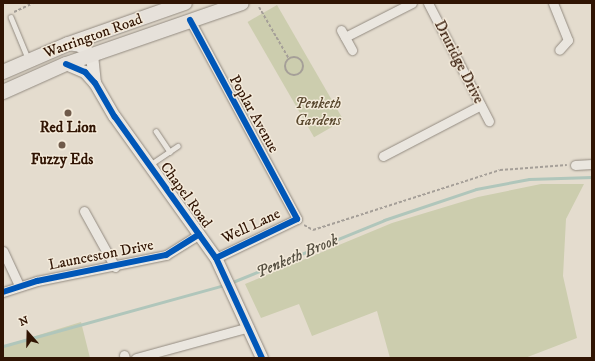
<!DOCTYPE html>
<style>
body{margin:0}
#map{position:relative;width:595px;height:361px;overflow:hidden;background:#e4dcce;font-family:"IM FELL DW Pica",serif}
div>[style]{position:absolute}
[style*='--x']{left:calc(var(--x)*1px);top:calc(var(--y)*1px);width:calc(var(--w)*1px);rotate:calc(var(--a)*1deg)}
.green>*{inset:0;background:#cccdae;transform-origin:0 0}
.stream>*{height:3px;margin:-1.5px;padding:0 1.5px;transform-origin:1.5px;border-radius:1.5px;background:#b0c6bb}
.path>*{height:2px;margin-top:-1px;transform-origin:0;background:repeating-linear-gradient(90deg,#a59f98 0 3px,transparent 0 5px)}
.path>.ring{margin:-1px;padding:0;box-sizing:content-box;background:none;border:2px solid #a59f98;border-radius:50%}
.roads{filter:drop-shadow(0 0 1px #938b81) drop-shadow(0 0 1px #938b81)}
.lane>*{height:4.5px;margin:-2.25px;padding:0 2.25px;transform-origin:2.25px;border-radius:2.25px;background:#eae6df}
.street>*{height:9px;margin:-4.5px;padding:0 4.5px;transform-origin:4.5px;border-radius:4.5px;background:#eae6df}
.secondary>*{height:12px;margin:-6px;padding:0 6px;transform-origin:6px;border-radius:6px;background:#eae6df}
.primary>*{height:14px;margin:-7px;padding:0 7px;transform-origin:7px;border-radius:7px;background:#e6e1da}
.cycleway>*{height:6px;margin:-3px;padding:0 3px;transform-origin:3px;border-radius:3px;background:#0057b8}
.dots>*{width:11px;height:11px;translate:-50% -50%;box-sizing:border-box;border:2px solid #f3eada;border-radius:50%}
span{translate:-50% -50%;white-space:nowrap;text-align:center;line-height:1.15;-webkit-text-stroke:3px #f3eada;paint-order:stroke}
.street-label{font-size:15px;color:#301403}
.park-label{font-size:15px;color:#59482e;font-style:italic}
.poi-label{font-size:15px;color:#301403;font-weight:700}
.water-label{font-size:16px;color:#554f41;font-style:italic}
.frame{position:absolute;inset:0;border:4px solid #301403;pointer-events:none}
.north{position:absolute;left:8px;top:313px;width:40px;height:40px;-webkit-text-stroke:3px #f3eada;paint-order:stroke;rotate:340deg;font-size:11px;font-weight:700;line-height:16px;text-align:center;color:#301403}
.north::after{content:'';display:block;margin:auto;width:14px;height:18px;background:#301403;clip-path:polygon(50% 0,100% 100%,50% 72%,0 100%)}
</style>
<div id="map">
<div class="green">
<div style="left:277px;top:5px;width:133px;height:34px;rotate:60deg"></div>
<div style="clip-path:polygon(541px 184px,584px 184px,566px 219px,563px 276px,577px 338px,525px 358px,390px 358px,377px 311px,312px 336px,299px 304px,261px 318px,245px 284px,392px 223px,478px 197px)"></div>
<div style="clip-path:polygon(81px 322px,90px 358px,3px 358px,3px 346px)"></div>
</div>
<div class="stream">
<div style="--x:230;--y:283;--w:166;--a:-22.2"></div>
<div style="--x:384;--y:220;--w:97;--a:-18.6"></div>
<div style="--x:476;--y:189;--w:54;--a:-10.7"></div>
<div style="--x:529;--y:179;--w:63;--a:-1.8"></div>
<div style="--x:3;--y:346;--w:230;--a:-15.4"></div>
</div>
<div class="path">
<div style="--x:259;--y:7;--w:60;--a:60"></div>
<div style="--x:14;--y:12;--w:21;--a:-25"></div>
<div class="ring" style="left:285px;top:57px;width:16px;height:16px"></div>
<div style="--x:304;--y:225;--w:10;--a:29"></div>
<div style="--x:313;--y:230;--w:196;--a:-17.8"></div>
<div style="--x:500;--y:170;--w:67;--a:-4.3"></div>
</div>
<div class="roads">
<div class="lane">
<div style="--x:11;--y:17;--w:44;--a:67.5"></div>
<div style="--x:156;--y:131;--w:25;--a:56"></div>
<div style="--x:151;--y:164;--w:32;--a:-34"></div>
</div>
<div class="street">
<div style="--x:428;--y:3;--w:133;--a:62.7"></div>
<div style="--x:553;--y:3;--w:40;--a:68"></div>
<div style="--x:568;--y:40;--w:13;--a:132"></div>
<div style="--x:190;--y:20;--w:226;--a:61.7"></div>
<div style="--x:297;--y:219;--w:90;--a:154.3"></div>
<div style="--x:341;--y:30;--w:23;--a:61"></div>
<div style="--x:345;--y:37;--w:75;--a:-26.9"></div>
<div style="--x:383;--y:156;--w:110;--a:-27.5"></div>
<div style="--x:575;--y:165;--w:17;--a:-3"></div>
<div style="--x:84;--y:211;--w:64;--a:61"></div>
<div style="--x:3;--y:251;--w:38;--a:65"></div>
<div style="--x:3;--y:292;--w:36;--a:-18"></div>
<div style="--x:37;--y:281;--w:132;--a:-11.4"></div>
<div style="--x:166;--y:255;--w:39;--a:-32"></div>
<div style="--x:124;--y:355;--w:3;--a:72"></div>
<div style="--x:136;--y:358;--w:117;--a:-15.3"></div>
</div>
<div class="secondary">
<div style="--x:68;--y:44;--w:12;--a:9"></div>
<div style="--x:80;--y:46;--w:15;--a:37"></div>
<div style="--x:92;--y:55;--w:28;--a:84"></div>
<div style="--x:66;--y:64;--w:21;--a:23"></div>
<div style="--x:85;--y:72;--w:15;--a:48"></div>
<div style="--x:95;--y:83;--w:39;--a:60"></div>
<div style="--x:115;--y:117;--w:173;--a:54.4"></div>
<div style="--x:216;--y:258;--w:110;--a:65.3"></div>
</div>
<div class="primary">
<div style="--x:3;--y:72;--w:71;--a:-23.3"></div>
<div style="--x:68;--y:44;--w:124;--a:-19.3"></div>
<div style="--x:3;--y:92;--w:69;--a:-24"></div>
<div style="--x:66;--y:64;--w:186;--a:-19.1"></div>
</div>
</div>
<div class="cycleway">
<div style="--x:190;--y:20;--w:226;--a:61.7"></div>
<div style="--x:297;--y:219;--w:90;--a:154.3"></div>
<div style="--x:66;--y:64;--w:21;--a:23"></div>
<div style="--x:85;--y:72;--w:15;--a:48"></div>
<div style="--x:95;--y:83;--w:39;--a:60"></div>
<div style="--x:115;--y:117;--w:173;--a:54.4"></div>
<div style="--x:216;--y:258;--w:110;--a:65.3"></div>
<div style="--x:3;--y:292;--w:36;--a:-18"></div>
<div style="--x:37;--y:281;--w:132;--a:-11.4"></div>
<div style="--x:166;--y:255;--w:39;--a:-32"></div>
</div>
<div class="dots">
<div style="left:68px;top:113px;background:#6f5a4a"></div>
<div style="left:62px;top:145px;background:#6f5a4a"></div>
</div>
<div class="street-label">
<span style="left:93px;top:36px;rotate:-20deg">Warrington Road</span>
<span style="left:459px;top:62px;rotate:63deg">Druridge Drive</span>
<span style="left:254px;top:114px;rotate:61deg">Poplar Avenue</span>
<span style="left:186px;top:195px;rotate:54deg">Chapel Road</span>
<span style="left:251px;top:226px;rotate:-25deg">Well Lane</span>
<span style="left:101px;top:255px;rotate:-11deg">Launceston Drive</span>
</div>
<div class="park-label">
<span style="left:318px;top:112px">Penketh<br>Gardens</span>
</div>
<div class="poi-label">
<span style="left:68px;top:128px">Red Lion</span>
<span style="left:62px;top:160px">Fuzzy Eds</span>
</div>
<div class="water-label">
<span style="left:297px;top:256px;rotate:-23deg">Penketh Brook</span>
</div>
<div class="frame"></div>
<div class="north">N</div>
</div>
